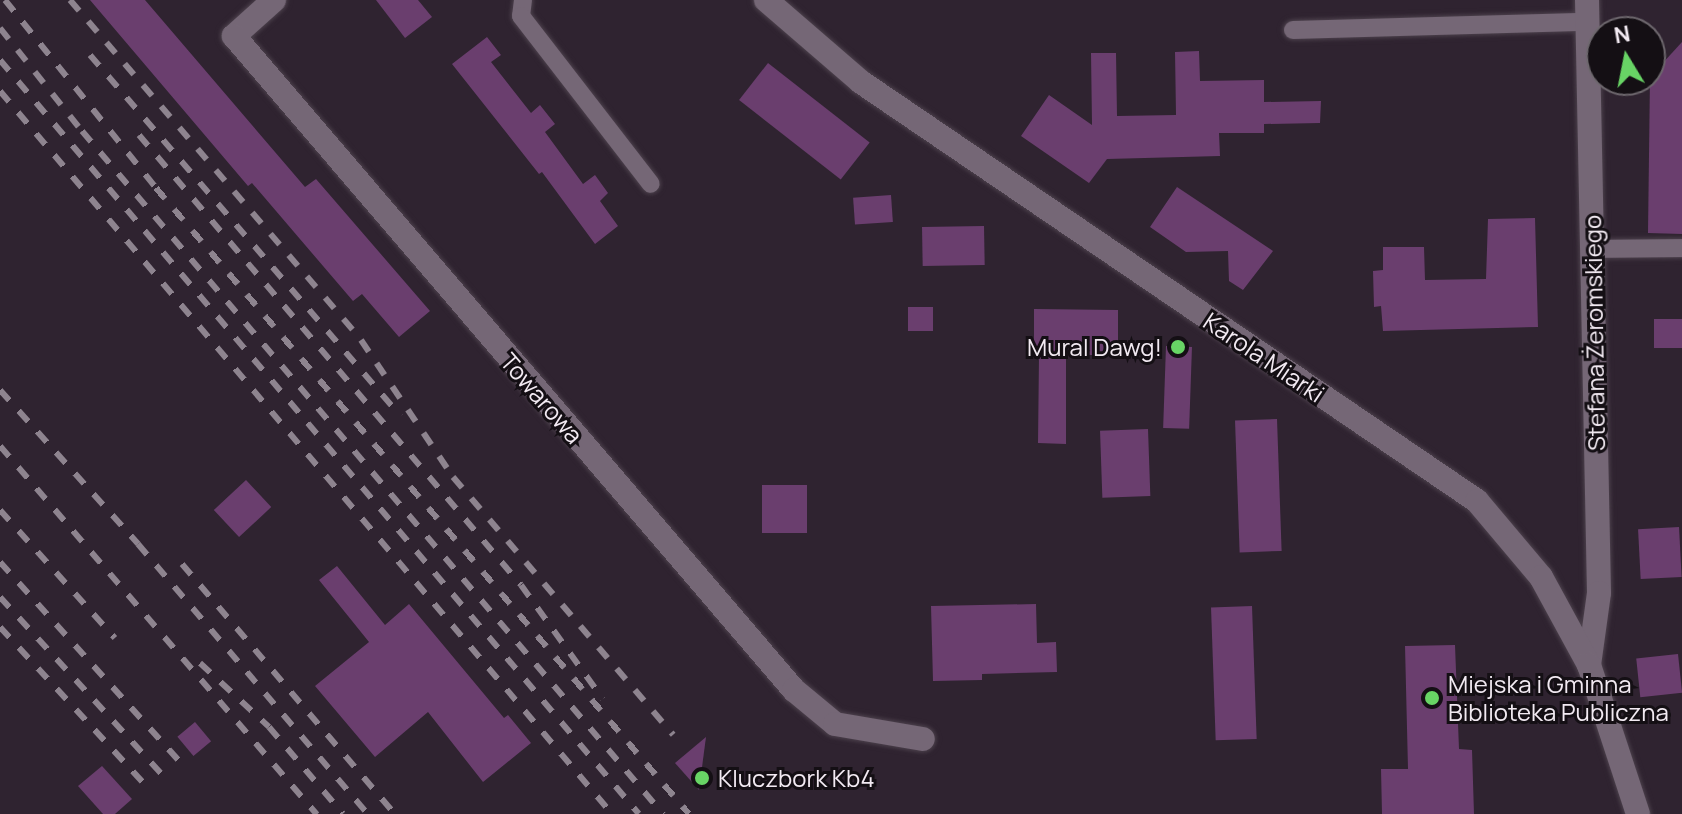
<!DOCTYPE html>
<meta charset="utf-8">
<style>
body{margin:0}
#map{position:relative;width:1682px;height:814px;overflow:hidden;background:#2f2330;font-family:Manrope,sans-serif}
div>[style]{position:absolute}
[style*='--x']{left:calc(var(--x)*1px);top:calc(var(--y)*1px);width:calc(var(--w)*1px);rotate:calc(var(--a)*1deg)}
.building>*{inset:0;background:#6a3e6e;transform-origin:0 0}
.roads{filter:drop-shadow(0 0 2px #4c414c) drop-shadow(0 0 2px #4c414c)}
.service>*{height:18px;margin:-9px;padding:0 9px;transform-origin:9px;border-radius:9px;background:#756776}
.minor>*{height:24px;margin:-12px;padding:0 12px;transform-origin:12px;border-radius:12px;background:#756776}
.tertiary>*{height:24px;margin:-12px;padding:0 12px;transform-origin:12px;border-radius:12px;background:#756776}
.rail>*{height:6px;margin-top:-3px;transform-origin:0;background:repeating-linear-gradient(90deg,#8e848f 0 14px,transparent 0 28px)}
.dots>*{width:22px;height:22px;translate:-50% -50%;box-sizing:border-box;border:4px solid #140f14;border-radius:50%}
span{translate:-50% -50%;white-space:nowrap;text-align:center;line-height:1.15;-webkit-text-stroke:6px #140f14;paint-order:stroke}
.street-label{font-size:24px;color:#f2eaf2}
.poi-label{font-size:24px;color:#f2eaf2}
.right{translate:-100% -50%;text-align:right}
.left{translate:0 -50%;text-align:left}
.north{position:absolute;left:1586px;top:16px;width:80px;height:80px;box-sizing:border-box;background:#140f14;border:2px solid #6d676d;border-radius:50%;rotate:350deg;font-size:22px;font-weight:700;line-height:32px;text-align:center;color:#f2eaf2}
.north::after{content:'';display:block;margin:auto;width:28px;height:36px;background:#68d465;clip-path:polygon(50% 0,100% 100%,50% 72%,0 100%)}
</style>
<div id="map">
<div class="building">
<div style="clip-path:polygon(90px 0,145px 0,305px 187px,316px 179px,430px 311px,399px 337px,362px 294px,353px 301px,252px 183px,248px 186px)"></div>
<div style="clip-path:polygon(376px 0,418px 0,432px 17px,405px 38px)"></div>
<div style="clip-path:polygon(487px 37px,501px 55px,491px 62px,531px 113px,540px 105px,555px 124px,545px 132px,583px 184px,595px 175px,608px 193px,600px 201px,618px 226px,595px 244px,542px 172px,539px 174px,452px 64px)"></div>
<div style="clip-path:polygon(1682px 42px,1682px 234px,1648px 233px,1650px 77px)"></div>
<div style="clip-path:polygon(1199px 51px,1200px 81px,1264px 80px,1264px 102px,1321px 101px,1320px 123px,1264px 124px,1264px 133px,1219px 133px,1220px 156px,1107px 159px,1089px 183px,1021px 136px,1049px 95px,1092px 125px,1091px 53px,1116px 53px,1117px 116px,1176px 115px,1175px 52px)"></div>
<div style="left:768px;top:63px;width:129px;height:47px;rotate:38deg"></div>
<div style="clip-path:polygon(1177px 187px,1273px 251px,1243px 290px,1229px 281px,1228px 251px,1186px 252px,1150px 227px)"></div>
<div style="left:891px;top:195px;width:27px;height:38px;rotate:86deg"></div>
<div style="clip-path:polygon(1535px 218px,1538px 327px,1383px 331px,1381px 306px,1374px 307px,1373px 271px,1383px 270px,1383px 247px,1424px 247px,1425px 280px,1486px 279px,1488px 219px)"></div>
<div style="left:984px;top:226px;width:39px;height:62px;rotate:89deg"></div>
<div style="left:908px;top:307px;width:25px;height:24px"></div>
<div style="clip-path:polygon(1034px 309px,1118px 310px,1118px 355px,1066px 355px,1066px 444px,1038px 443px,1039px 355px,1034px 355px)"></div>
<div style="left:1654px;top:319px;width:28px;height:29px"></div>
<div style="left:1166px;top:346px;width:26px;height:82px;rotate:2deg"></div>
<div style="left:1277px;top:419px;width:132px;height:42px;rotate:88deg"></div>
<div style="left:1148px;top:429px;width:67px;height:48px;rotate:88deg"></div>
<div style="left:246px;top:480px;width:37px;height:44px;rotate:47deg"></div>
<div style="left:762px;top:485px;width:45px;height:48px"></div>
<div style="left:1679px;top:527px;width:50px;height:41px;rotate:87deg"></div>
<div style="clip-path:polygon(337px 566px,385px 625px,409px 604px,504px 718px,508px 715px,531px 743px,483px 782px,428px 712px,375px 757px,315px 686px,369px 642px,319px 580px)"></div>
<div style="clip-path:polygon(1036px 604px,1037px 643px,1056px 642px,1057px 672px,982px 674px,982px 680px,933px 681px,931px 606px)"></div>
<div style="left:1252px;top:606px;width:133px;height:41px;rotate:88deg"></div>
<div style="clip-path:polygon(1455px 645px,1459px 749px,1472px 750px,1474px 814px,1382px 814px,1381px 769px,1408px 769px,1405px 646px)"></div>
<div style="left:1678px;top:654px;width:39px;height:42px;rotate:84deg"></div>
<div style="left:195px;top:722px;width:25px;height:23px;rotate:50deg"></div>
<div style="clip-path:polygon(706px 737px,699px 790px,675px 763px)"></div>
<div style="clip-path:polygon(102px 766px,132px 799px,115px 814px,103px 814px,78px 786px)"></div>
</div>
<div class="roads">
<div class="service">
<div style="--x:523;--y:0;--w:16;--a:97"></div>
<div style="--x:521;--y:16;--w:212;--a:52.3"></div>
<div style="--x:1293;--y:30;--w:294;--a:-1.6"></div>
<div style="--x:1592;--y:249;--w:90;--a:-0.6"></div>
</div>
<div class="minor">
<div style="--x:274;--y:0;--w:54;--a:138"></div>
<div style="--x:234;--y:36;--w:861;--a:49.43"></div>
<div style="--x:794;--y:690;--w:53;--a:39.7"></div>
<div style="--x:835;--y:724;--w:89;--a:9.7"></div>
<div style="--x:1587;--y:0;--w:593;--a:88.84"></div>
<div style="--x:1599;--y:593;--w:73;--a:97.9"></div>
</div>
<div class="tertiary">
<div style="--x:766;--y:0;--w:125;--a:40.8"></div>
<div style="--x:861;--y:82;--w:745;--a:34.22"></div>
<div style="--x:1477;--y:501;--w:99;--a:49.9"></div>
<div style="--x:1541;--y:577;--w:100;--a:61.4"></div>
<div style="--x:1589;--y:665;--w:157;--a:71.8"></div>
</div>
</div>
<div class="rail">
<div style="--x:5;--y:0;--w:241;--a:51.2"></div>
<div style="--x:156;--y:188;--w:822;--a:49.59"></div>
<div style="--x:70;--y:0;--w:448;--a:49.4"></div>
<div style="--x:361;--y:340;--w:165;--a:56.1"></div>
<div style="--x:453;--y:477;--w:339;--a:49.5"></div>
<div style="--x:0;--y:28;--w:132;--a:51.5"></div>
<div style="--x:82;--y:131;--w:897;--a:49.61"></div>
<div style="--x:90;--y:55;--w:476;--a:49.3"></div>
<div style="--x:0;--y:60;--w:988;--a:49.72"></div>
<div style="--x:0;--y:91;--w:947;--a:49.75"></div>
<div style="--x:139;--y:135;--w:590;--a:49.67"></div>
<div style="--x:521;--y:585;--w:140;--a:54.3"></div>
<div style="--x:0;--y:390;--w:207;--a:48.1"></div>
<div style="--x:138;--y:544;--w:355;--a:49.6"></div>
<div style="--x:0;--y:446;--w:486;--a:49.3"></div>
<div style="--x:0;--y:510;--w:172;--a:48.1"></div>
<div style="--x:0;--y:562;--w:273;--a:48"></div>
<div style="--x:182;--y:564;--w:328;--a:49.6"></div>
<div style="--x:0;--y:597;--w:246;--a:47.6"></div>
<div style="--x:0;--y:627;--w:223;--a:47.4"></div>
<div style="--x:200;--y:663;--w:94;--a:42.8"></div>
<div style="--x:269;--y:727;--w:114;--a:49.6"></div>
</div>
<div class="dots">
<div style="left:1178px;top:347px;background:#68d465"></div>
<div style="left:1432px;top:698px;background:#68d465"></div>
<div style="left:702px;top:778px;background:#68d465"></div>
</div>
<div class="street-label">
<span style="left:1594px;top:333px;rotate:-91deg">Stefana Żeromskiego</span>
<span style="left:1264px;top:357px;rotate:34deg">Karola Miarki</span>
<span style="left:542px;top:398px;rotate:49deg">Towarowa</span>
</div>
<div class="poi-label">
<span class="right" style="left:1162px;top:347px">Mural Dawg!</span>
<span class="left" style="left:1448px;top:698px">Miejska i Gminna<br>Biblioteka Publiczna</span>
<span class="left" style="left:718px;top:778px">Kluczbork Kb4</span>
</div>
<div class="north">N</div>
</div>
